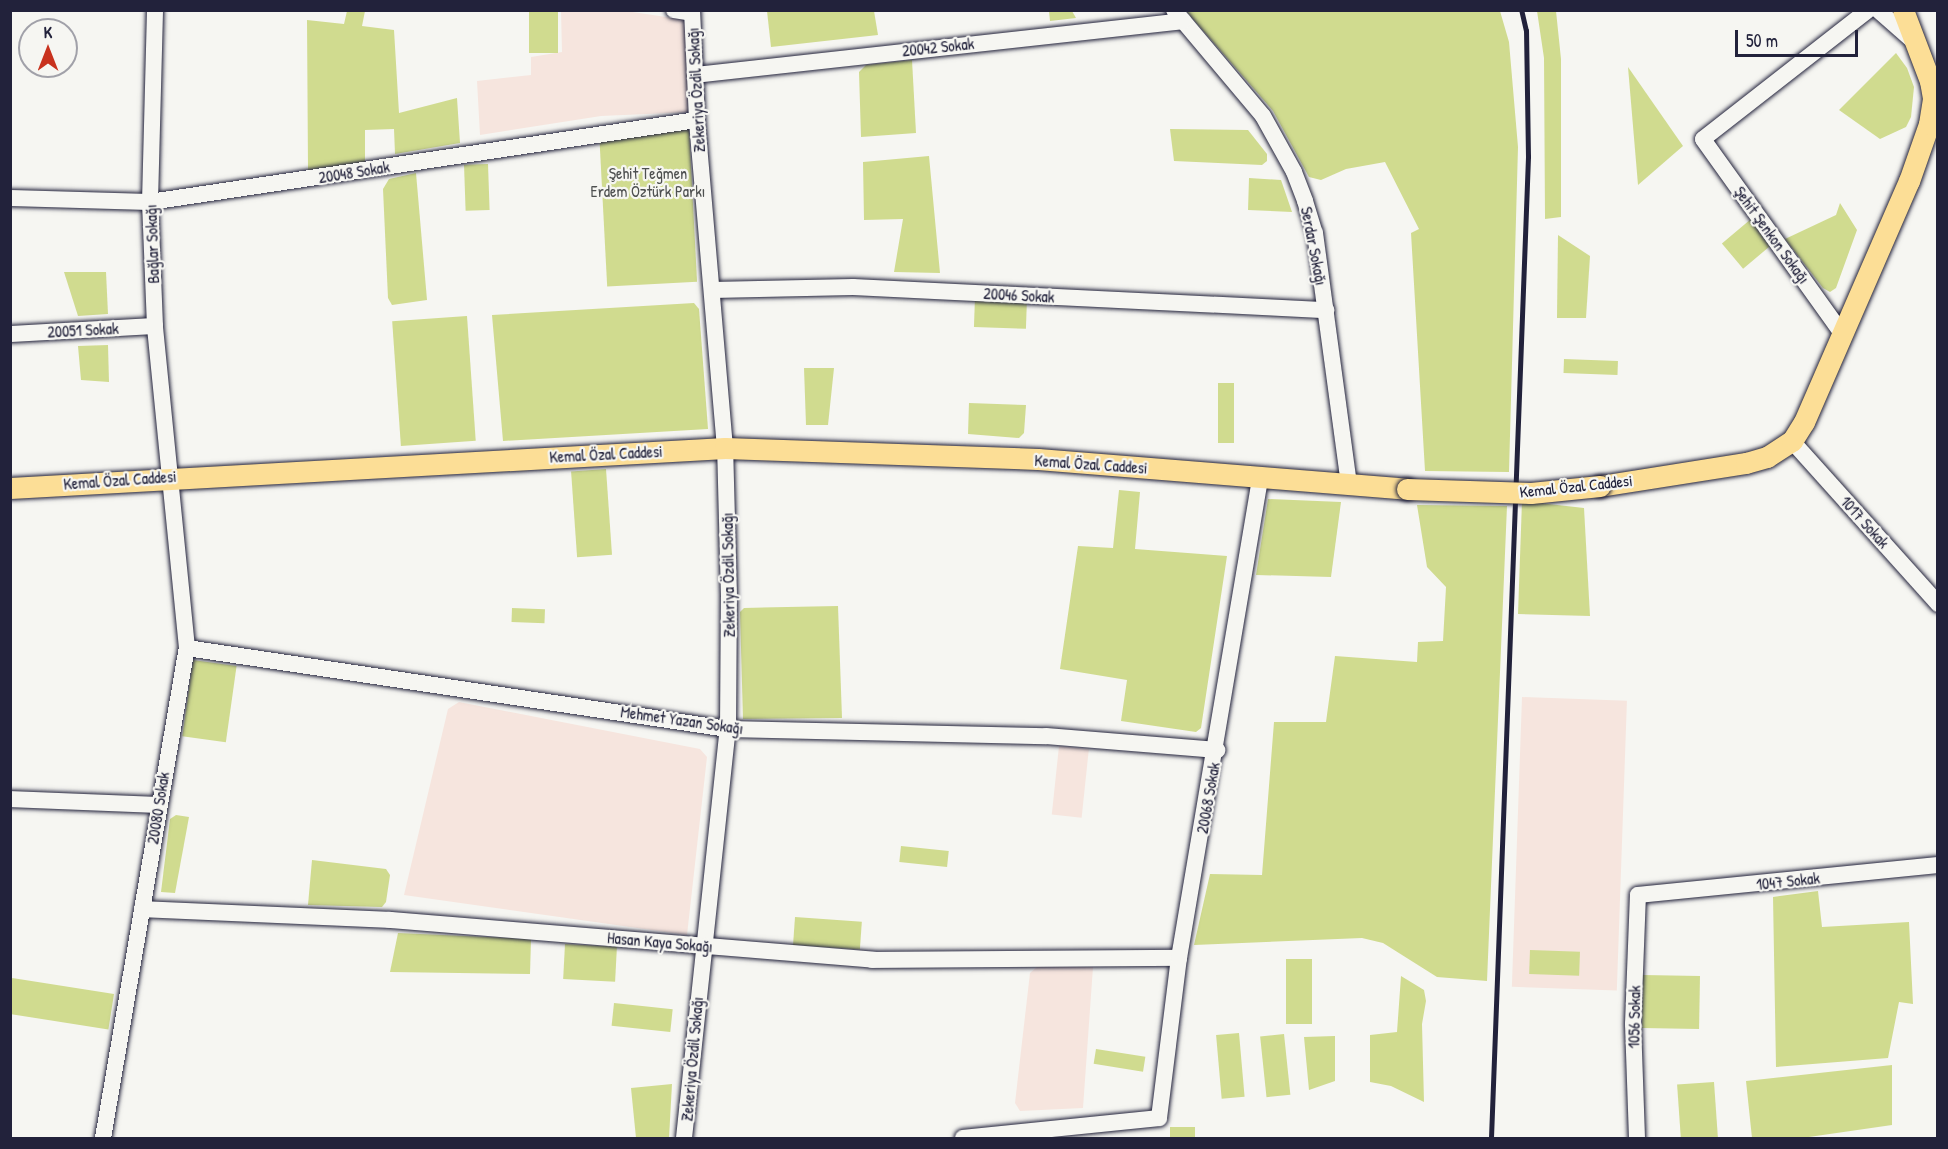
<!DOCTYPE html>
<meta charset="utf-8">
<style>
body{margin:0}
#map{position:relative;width:1948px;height:1149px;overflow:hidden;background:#f6f6f2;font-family:"Patrick Hand",sans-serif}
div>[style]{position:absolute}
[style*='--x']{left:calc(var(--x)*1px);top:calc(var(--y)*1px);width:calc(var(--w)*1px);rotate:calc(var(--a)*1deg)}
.built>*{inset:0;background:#f6e5de;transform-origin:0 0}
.green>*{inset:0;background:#d0db8f;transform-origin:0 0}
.roads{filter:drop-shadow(0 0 2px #22223b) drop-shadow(0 0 2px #22223b)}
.minor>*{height:16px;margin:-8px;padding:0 8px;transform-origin:8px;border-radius:8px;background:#f6f6f2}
.major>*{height:21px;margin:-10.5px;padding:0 10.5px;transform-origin:10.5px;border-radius:10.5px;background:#fcde96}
.rail>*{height:4.5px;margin:-2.25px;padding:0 2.25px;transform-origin:2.25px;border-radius:2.25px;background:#22223b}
.bridges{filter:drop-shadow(0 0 2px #22223b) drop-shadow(0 0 2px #22223b)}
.major-bridge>*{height:21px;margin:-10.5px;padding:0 10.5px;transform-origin:10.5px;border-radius:10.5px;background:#fcde96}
span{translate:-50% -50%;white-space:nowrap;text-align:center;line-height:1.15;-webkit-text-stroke:4.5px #f6f6f2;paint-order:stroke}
.street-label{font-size:16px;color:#22223b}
.park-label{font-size:16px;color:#4e5050}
.frame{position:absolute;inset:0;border:12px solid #22223b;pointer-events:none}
.north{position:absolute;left:18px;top:18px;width:60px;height:60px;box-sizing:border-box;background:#f6f6f2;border:2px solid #a1a1a9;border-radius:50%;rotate:0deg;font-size:16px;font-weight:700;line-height:24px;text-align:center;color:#22223b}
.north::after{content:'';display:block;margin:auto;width:21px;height:27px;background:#c8321e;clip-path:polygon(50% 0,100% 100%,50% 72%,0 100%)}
.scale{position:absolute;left:1735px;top:30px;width:123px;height:27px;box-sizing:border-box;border:3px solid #22223b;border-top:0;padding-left:8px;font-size:18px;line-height:21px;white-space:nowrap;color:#22223b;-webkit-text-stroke:4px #f6f6f2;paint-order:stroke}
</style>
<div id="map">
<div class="built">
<div style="clip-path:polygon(561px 11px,626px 11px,686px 20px,692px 112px,601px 116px,480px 135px,477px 81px,531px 75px,531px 57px,562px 52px)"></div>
<div style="left:1522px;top:697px;width:105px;height:290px;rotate:2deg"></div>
<div style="clip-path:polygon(459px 702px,700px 749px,707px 757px,687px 935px,404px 895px,448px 709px)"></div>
<div style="left:1059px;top:746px;width:30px;height:69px;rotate:6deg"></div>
<div style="clip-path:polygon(1038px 966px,1093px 967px,1083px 1108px,1020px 1111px,1015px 1103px,1030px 973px)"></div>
</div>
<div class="green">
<div style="clip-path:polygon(347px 11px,365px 11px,362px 26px,394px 30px,399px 113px,457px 98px,460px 143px,395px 154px,394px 129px,365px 130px,365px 162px,308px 170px,307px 20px,344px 24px)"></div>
<div style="left:529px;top:11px;width:29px;height:42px"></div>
<div style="clip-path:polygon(767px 11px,874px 11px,878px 35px,771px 47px)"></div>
<div style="clip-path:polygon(1049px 11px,1072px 11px,1076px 18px,1050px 21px)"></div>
<div style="clip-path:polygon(1186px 11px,1500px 11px,1509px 42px,1518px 147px,1509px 472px,1425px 471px,1411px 233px,1419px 229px,1385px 162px,1346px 169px,1321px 180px,1309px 177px,1273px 111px)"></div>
<div style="clip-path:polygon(1537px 11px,1556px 11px,1561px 59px,1561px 217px,1545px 219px,1544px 58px)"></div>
<div style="clip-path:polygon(1896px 53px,1907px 68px,1914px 87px,1911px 117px,1906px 127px,1880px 139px,1839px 110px)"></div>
<div style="clip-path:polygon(912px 60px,916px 133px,861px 137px,859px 72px,866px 65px)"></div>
<div style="clip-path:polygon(1628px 67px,1683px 146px,1638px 185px)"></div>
<div style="left:689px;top:128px;width:154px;height:90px;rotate:87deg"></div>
<div style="clip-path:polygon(1170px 129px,1248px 130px,1267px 154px,1267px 161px,1262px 165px,1174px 161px)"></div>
<div style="clip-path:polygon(929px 156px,940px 273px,894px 272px,903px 219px,864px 220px,863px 162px)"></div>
<div style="left:488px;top:164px;width:46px;height:24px;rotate:88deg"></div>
<div style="clip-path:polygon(416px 173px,427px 300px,392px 305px,388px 298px,383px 189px,389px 179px)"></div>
<div style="clip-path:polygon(1249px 178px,1281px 180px,1292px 212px,1248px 210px)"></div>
<div style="clip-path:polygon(1840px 203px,1857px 230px,1836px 288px,1830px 292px,1823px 288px,1785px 239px,1836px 215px)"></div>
<div style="left:1751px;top:219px;width:33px;height:38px;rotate:50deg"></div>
<div style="clip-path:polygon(1558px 235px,1590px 256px,1586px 318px,1557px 318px)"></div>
<div style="clip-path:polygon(64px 272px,106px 272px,108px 314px,78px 316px)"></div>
<div style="left:975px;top:297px;width:52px;height:30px;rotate:2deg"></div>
<div style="clip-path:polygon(694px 303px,699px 309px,708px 429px,503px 441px,492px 315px)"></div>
<div style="left:467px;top:316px;width:125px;height:75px;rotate:86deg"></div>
<div style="clip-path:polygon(108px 345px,109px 382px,81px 380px,78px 346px)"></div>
<div style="left:1564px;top:359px;width:54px;height:14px;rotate:2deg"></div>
<div style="clip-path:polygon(804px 368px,834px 368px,828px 425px,806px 425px)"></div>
<div style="left:1234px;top:383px;width:60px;height:16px;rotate:90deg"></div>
<div style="clip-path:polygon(969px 403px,1026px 405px,1024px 433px,1019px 438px,968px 434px)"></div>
<div style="left:606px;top:469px;width:86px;height:35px;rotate:86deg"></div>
<div style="clip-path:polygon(1119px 490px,1140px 492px,1135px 549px,1227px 556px,1201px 728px,1196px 732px,1121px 721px,1127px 680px,1060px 669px,1078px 546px,1113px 548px)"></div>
<div style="clip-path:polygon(1268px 499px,1341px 502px,1331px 577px,1256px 575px)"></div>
<div style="clip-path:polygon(1522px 501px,1584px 508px,1590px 616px,1518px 614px)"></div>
<div style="clip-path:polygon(1417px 505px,1507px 506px,1487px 981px,1437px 977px,1383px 943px,1362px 938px,1194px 945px,1210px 874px,1262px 875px,1274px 722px,1326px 722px,1335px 656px,1417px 662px,1418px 642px,1443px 641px,1446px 587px,1427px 567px)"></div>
<div style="clip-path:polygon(838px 606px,842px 718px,743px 719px,740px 612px,744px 608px)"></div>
<div style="left:512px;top:608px;width:33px;height:14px;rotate:2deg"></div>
<div style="left:193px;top:660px;width:44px;height:77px;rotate:8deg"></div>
<div style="clip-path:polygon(176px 815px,189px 817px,175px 893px,161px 892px,170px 819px)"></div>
<div style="left:901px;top:846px;width:48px;height:16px;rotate:6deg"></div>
<div style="clip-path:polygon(312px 860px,386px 869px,390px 875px,386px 902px,382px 907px,308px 905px)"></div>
<div style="clip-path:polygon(1818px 891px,1822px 927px,1909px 922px,1913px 1004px,1899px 1002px,1888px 1058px,1776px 1067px,1773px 897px)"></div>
<div style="left:795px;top:917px;width:67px;height:28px;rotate:4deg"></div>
<div style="clip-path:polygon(398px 933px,531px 939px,530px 974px,390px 972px)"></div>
<div style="left:565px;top:944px;width:52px;height:35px;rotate:3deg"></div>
<div style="left:1530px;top:950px;width:50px;height:24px;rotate:2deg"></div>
<div style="left:1286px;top:959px;width:26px;height:65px"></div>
<div style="left:1643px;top:975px;width:57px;height:53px;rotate:1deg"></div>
<div style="clip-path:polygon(1401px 976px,1424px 990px,1426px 1001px,1422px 1024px,1424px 1102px,1391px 1086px,1370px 1082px,1370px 1035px,1397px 1032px)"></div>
<div style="left:114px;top:994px;width:36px;height:103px;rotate:99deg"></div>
<div style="left:614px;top:1003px;width:59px;height:23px;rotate:6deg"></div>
<div style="left:1239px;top:1033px;width:64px;height:23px;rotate:85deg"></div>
<div style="left:1284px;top:1034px;width:61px;height:24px;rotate:84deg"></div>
<div style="clip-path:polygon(1335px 1036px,1335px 1081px,1309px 1090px,1304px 1037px)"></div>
<div style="left:1096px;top:1049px;width:50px;height:15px;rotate:9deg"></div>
<div style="clip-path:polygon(1892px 1065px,1892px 1125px,1802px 1138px,1752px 1138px,1746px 1081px)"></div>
<div style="left:1714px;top:1082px;width:56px;height:37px;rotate:86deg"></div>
<div style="clip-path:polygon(672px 1084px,669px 1138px,636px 1138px,631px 1088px)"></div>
<div style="left:1170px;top:1127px;width:25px;height:11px"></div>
</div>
<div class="roads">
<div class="minor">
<div style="--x:674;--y:10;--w:18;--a:9"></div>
<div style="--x:1174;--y:10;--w:138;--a:50"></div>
<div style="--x:1263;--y:116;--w:64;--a:61"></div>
<div style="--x:1294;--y:172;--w:31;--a:69"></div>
<div style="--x:1305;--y:201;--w:34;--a:73"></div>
<div style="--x:1315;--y:233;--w:255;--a:82.3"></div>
<div style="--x:1878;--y:10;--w:45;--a:41.4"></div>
<div style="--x:695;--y:75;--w:491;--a:-6.3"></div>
<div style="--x:10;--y:198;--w:140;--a:1.6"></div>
<div style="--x:150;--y:202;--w:553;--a:-8.53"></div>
<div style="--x:712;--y:290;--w:141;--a:-1.2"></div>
<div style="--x:853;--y:287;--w:474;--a:2.8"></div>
<div style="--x:1841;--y:332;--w:237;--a:-125.6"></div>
<div style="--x:1703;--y:139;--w:209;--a:-38"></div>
<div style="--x:10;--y:334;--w:145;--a:-3.2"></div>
<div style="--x:1792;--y:441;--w:219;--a:48.1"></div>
<div style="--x:187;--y:648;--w:547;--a:8.52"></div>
<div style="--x:728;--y:729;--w:318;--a:1.3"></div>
<div style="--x:1046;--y:736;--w:172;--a:4.7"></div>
<div style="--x:10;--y:799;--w:147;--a:2.3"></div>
<div style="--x:142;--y:909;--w:248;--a:2.5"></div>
<div style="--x:390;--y:920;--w:484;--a:4.7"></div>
<div style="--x:872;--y:960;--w:307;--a:-0.4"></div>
<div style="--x:103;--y:1138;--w:497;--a:-80.3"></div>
<div style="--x:187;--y:648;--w:324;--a:-95.7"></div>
<div style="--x:155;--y:326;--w:124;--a:-92.3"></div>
<div style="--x:150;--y:202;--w:192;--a:-88.5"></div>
<div style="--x:684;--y:1138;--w:411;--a:-83.9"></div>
<div style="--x:728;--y:729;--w:132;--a:-89.6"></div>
<div style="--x:729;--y:597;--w:149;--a:-91.5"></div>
<div style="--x:725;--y:448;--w:329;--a:-94.9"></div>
<div style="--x:697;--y:120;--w:110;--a:-92.6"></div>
<div style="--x:963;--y:1138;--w:197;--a:-5.8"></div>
<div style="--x:1159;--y:1118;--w:161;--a:-82.9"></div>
<div style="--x:1179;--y:958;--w:487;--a:-80.4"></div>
<div style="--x:1637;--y:1138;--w:114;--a:-92"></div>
<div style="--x:1633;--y:1024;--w:129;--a:-87.8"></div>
<div style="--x:1638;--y:895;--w:301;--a:-5.7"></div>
</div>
<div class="major">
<div style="--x:1600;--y:486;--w:148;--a:-9"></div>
<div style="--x:1746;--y:463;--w:22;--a:-16"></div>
<div style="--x:1767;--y:457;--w:30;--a:-33"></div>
<div style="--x:1792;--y:441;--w:22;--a:-58"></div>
<div style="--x:1804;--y:422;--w:263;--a:-66.5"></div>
<div style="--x:1909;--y:181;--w:60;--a:-70.7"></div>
<div style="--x:1929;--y:124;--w:26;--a:-81"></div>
<div style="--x:1933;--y:98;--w:17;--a:-100"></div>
<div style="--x:1930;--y:81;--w:76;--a:-110.8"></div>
<div style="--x:10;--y:488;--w:716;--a:-3.2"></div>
<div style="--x:725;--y:448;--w:313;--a:2"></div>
<div style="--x:1038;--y:459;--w:370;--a:4.6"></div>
</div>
</div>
<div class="rail">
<div style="--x:1491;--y:1138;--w:982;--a:-87.84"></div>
<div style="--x:1528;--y:157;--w:126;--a:-90.9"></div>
<div style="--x:1526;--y:31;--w:22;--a:-103"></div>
</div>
<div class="bridges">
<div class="major-bridge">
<div style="--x:1407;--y:489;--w:124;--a:1.8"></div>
<div style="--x:1531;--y:493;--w:69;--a:-5.8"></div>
</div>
</div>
<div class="street-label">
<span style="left:938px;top:47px;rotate:-6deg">20042 Sokak</span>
<span style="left:696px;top:90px;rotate:-93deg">Zekeriya Özdil Sokağı</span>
<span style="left:354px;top:172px;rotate:-9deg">20048 Sokak</span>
<span style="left:1772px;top:235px;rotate:54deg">Şehit Şenkon Sokağı</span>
<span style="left:152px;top:244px;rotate:-92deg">Bağlar Sokağı</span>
<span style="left:1314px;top:246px;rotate:79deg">Serdar Sokağı</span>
<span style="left:1019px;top:295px;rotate:3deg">20046 Sokak</span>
<span style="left:83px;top:330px;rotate:-3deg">20051 Sokak</span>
<span style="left:606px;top:454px;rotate:-3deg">Kemal Özal Caddesi</span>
<span style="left:1091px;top:464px;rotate:4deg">Kemal Özal Caddesi</span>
<span style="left:120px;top:480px;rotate:-4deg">Kemal Özal Caddesi</span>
<span style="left:1576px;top:486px;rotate:-6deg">Kemal Özal Caddesi</span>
<span style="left:1865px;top:522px;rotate:48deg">1017 Sokak</span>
<span style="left:728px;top:575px;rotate:-91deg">Zekeriya Özdil Sokağı</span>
<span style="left:682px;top:720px;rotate:8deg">Mehmet Yazan Sokağı</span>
<span style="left:1208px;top:798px;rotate:-80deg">20068 Sokak</span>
<span style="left:158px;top:808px;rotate:-81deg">20080 Sokak</span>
<span style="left:1788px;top:881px;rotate:-6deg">1047 Sokak</span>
<span style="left:660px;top:942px;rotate:5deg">Hasan Kaya Sokağı</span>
<span style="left:1634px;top:1017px;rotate:-89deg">1056 Sokak</span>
<span style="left:692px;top:1059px;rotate:-85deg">Zekeriya Özdil Sokağı</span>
</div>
<div class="park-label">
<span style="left:648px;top:182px">Şehit Teğmen<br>Erdem Öztürk Parkı</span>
</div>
<div class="frame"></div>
<div class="north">K</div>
<div class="scale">50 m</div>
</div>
